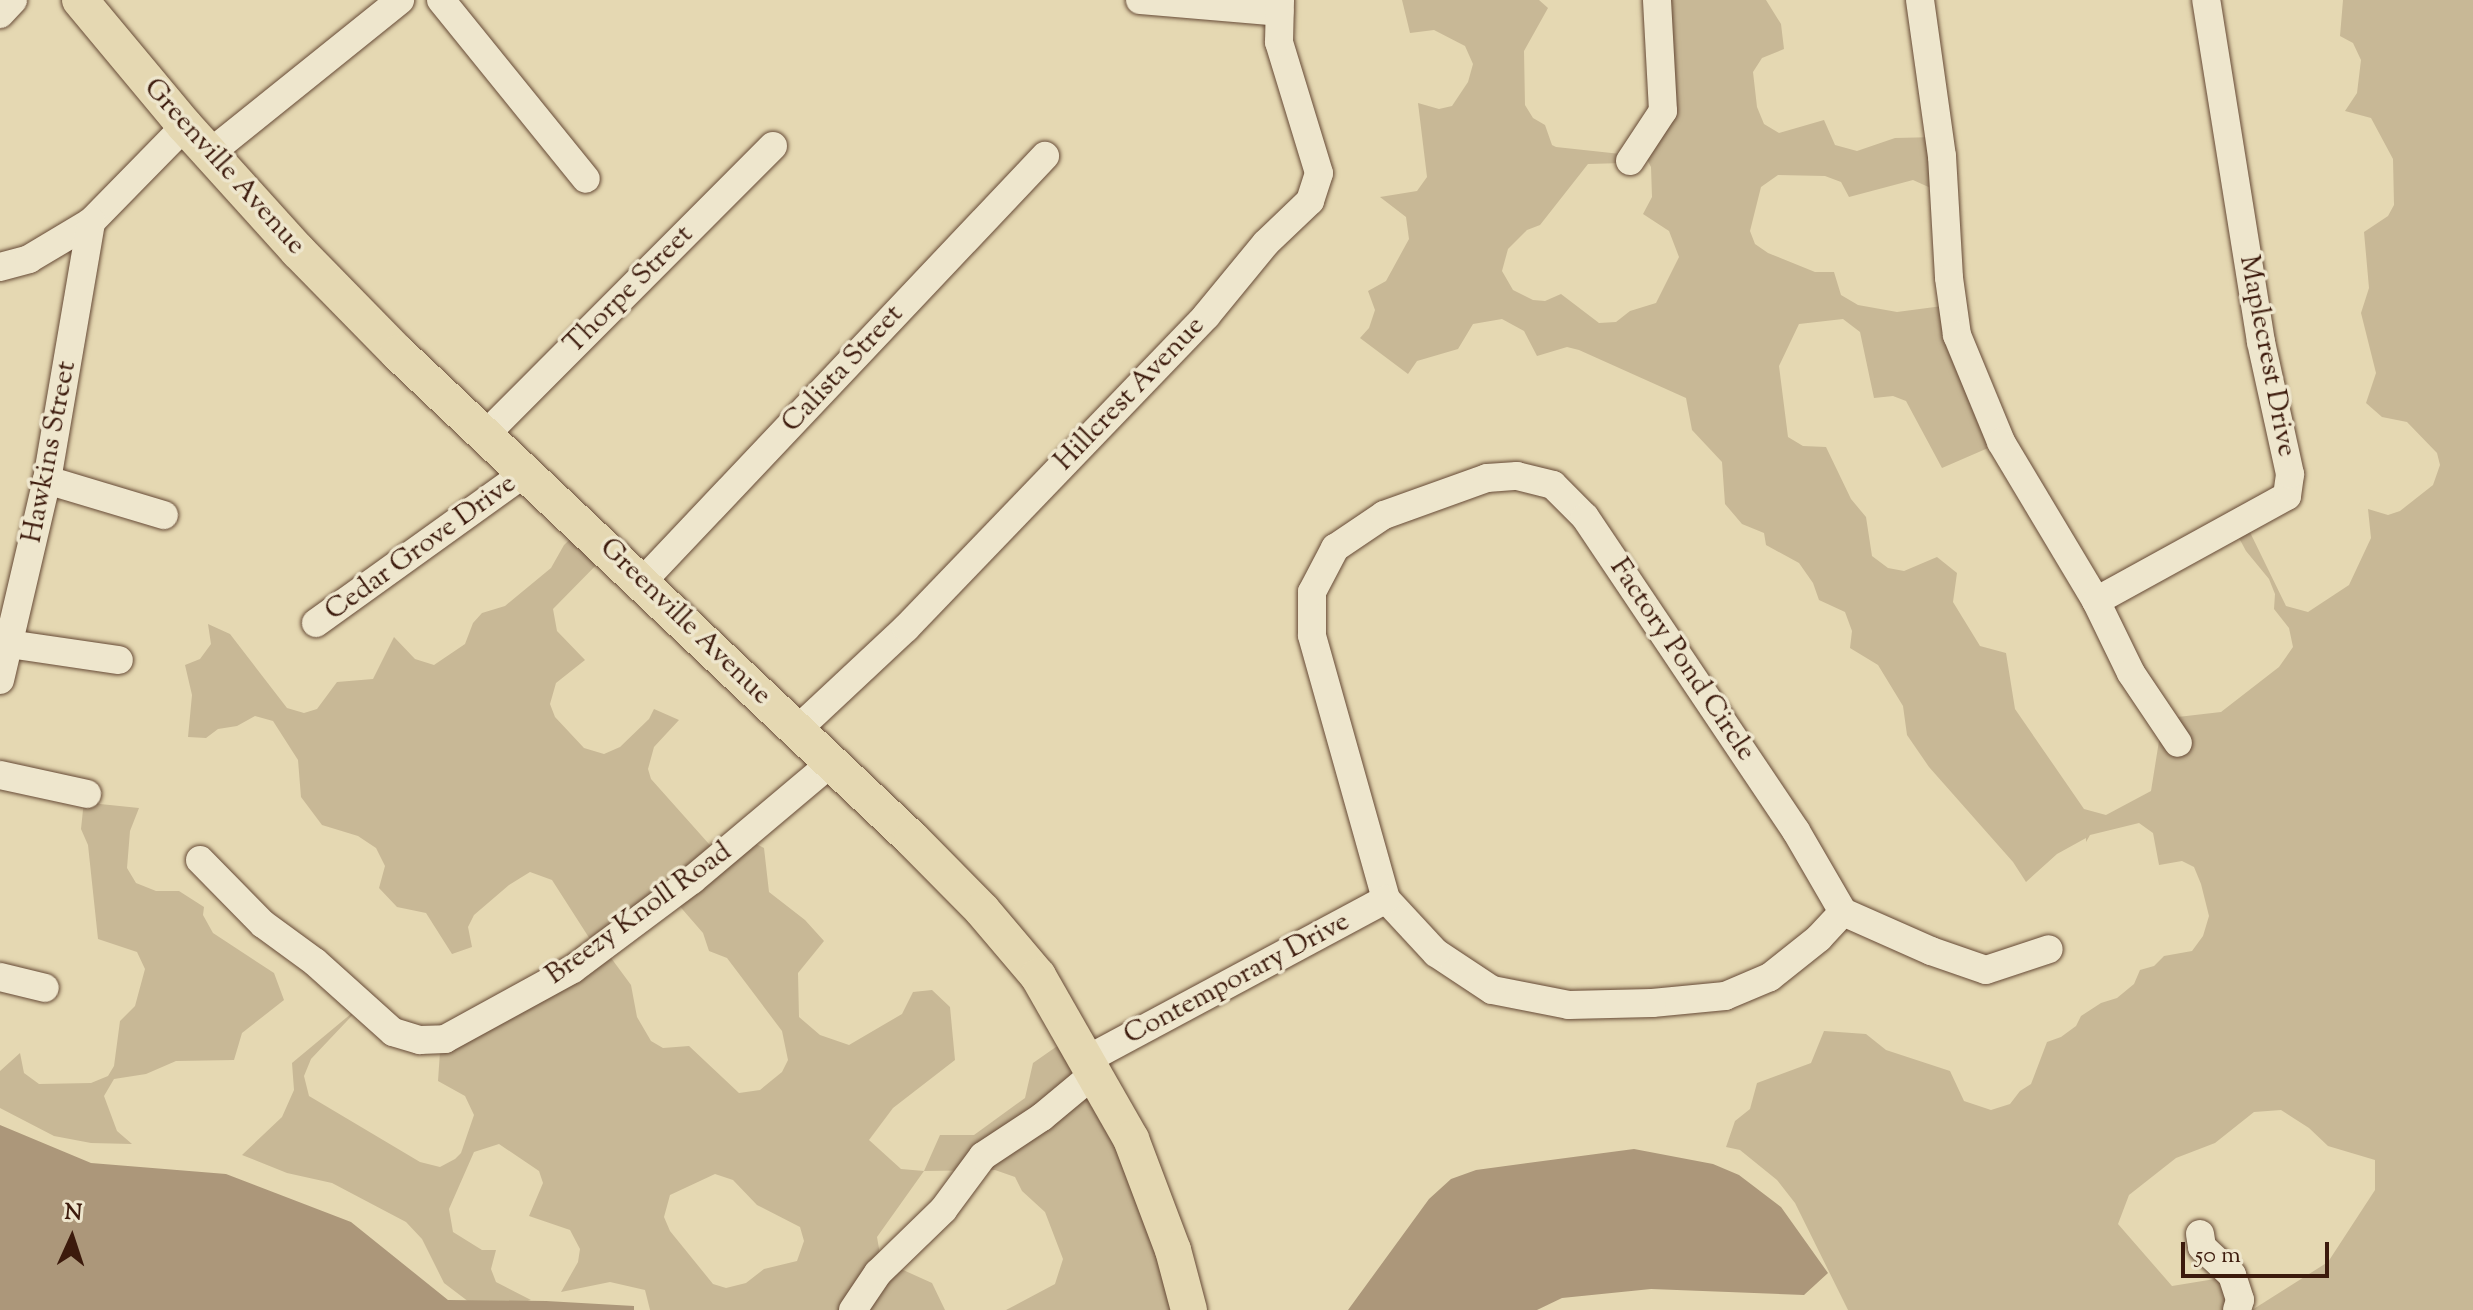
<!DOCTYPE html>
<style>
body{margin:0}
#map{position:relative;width:2473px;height:1310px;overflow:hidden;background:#e5d8b2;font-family:"Sorts Mill Goudy",serif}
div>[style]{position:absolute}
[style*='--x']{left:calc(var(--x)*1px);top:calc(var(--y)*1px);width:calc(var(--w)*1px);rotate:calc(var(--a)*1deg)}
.green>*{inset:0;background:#c8b896}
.water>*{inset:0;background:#ac977a}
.roads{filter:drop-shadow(0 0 2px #664a36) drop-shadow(0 0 2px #664a36)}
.minor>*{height:28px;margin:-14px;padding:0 14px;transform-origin:14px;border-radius:14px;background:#eee6cd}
.major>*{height:36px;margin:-18px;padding:0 18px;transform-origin:18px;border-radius:18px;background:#e5d8b2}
span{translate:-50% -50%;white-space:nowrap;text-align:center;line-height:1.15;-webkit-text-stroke:7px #eee6cd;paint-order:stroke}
.street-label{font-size:28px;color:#3c1a0c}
.north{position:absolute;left:32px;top:1198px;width:80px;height:80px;-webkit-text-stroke:6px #eee6cd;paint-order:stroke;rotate:3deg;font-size:22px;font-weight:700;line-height:32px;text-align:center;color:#3c1a0c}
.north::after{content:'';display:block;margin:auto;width:28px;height:36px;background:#3c1a0c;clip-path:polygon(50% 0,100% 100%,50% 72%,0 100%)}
.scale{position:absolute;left:2181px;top:1242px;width:148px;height:36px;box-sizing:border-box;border:4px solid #3c1a0c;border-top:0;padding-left:10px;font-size:24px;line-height:28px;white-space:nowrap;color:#3c1a0c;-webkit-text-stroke:6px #eee6cd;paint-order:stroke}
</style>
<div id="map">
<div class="green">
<div style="clip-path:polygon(1402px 0,1539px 0,1548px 8px,1524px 51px,1525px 105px,1533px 118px,1545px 125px,1552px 145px,1556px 147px,1630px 155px,1624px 163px,1588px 164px,1540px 225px,1527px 230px,1508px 249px,1502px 271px,1513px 290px,1533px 300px,1545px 301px,1561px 294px,1599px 323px,1616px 322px,1630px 311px,1656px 303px,1679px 257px,1669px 231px,1643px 214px,1652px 197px,1651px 167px,1642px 150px,1663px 108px,1657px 0,1766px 0,1781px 24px,1784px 49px,1762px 58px,1753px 72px,1757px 107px,1764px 124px,1779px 133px,1824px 120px,1835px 145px,1857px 151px,1895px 138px,1937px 137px,1944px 194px,1913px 180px,1849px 197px,1841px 182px,1825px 176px,1778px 175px,1761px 187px,1750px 231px,1755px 244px,1768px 253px,1815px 272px,1834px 272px,1841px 295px,1858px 305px,1897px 312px,1950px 305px,1995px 445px,1942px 468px,1906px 401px,1893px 396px,1874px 398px,1860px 332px,1843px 319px,1799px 324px,1779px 366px,1788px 437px,1803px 446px,1826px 447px,1851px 499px,1866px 517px,1872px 556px,1888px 568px,1904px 571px,1937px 557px,1957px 573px,1953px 602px,1980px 646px,2006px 653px,2015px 709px,2084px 809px,2106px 815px,2151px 791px,2159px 741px,2169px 718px,2221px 712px,2279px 667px,2293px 647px,2289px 628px,2274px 609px,2275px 594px,2269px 579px,2246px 551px,2232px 525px,2244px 520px,2286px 606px,2308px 612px,2349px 585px,2371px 538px,2368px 509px,2388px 515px,2400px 511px,2433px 485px,2440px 465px,2437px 453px,2407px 422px,2382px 417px,2366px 403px,2376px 373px,2361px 313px,2369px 288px,2364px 232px,2388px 216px,2394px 205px,2393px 159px,2371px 118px,2345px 111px,2357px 93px,2361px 60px,2353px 43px,2340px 36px,2343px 0,2473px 0,2473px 1310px,2252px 1310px,2328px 1262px,2375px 1190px,2375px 1160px,2328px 1146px,2309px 1128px,2281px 1110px,2254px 1112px,2215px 1143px,2176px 1158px,2129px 1195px,2118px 1224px,2172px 1286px,2221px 1278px,2231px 1310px,1848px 1310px,1795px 1203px,1777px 1180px,1740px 1150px,1726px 1147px,1735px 1121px,1750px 1109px,1757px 1083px,1811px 1063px,1824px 1031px,1866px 1034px,1886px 1050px,1950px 1071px,1964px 1101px,1991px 1110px,2010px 1104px,2020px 1091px,2031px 1084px,2047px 1042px,2061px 1037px,2076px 1026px,2081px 1016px,2101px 1003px,2117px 998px,2134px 984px,2140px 970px,2154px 966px,2164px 956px,2192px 951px,2203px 936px,2209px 916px,2201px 884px,2194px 867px,2182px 861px,2159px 865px,2153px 833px,2139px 823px,2090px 835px,2086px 842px,2086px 838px,2057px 854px,2026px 882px,2013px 862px,1929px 767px,1907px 735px,1903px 706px,1878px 665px,1850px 648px,1852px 631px,1845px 612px,1819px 600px,1813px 583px,1799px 563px,1766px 545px,1764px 533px,1742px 524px,1725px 504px,1722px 462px,1692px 430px,1686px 398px,1579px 350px,1567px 347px,1537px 356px,1524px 331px,1502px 319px,1473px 324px,1458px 349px,1417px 361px,1408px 374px,1360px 338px,1369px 328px,1375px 310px,1368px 291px,1386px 281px,1409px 239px,1406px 217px,1380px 197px,1417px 191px,1427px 177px,1418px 103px,1439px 109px,1452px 106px,1468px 82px,1473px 64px,1465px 46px,1434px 30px,1410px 33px)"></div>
<div style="clip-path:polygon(evenodd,584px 526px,609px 552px,553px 609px,557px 631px,585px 660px,556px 683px,550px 704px,555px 717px,584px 748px,604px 754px,620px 747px,649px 719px,654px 709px,679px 720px,654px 747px,648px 769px,651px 779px,717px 853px,741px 836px,764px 848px,769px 892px,805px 920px,824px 941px,798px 973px,799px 1017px,820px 1035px,849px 1045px,902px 1014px,913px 992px,932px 990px,950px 1007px,955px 1060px,893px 1108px,869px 1140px,901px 1169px,924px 1171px,940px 1135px,974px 1135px,1025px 1098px,1033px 1063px,1073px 1035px,1189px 1310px,1006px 1310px,1055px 1284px,1063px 1259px,1045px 1212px,1022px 1191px,1015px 1177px,995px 1170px,924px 1171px,877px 1237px,881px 1260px,932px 1283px,945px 1310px,650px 1310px,645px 1290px,610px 1282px,561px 1292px,578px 1262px,580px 1249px,570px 1230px,529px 1216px,543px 1183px,539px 1171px,499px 1144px,474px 1152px,449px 1209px,453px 1232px,482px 1250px,496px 1250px,491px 1269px,496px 1282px,531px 1300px,500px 1309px,469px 1302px,444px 1283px,422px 1239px,406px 1222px,332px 1183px,287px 1173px,242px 1155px,282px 1117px,294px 1090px,292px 1063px,364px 1003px,311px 1059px,304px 1076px,309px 1096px,420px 1162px,440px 1167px,455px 1159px,461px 1153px,474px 1115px,465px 1096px,438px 1081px,441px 1037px,595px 947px,552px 880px,530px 872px,509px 885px,474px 915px,468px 927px,472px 947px,452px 954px,426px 913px,397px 907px,379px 888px,385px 866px,376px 848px,358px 836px,322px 825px,301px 797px,298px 760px,273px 721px,255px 716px,237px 726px,218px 729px,206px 738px,188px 737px,192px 695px,185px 665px,200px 659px,211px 644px,208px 624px,230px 634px,287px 708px,304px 713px,317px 709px,337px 682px,373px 679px,394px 637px,415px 659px,434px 665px,465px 644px,473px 623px,482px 613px,505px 606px,551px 568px,564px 545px,584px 526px,670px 895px,703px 933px,709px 951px,727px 958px,782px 1031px,788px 1060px,782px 1072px,760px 1090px,739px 1093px,689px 1046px,663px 1048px,651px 1041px,637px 1017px,631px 985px,603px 947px,670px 895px,584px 526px,715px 1174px,733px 1180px,757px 1205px,800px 1227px,804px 1241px,797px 1261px,764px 1269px,746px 1283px,726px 1288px,713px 1284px,670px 1231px,664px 1217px,670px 1195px,715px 1174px)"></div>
<div style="clip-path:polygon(85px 791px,100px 804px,139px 808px,130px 831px,127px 868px,136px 883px,156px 891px,179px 891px,204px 907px,203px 915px,213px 933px,274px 973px,284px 1000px,242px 1033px,234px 1060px,176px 1061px,146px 1074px,114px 1079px,104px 1096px,117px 1131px,132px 1144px,91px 1143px,54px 1136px,0 1108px,0 1071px,20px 1053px,24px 1073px,39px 1084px,91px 1083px,108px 1076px,114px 1066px,120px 1021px,135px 1006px,145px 969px,137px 952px,98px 939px,88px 845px,81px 829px)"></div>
</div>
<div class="water">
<div style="clip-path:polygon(0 1125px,91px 1163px,226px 1174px,351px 1222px,448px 1300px,546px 1301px,634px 1306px,634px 1310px,0 1310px)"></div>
<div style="clip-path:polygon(1634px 1149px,1713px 1164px,1739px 1175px,1781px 1207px,1828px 1273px,1804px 1295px,1651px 1289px,1562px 1298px,1537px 1310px,1348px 1310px,1429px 1199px,1451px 1179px,1476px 1170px)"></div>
</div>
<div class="roads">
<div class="minor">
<div style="--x:441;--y:0;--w:230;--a:51"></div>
<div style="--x:1140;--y:0;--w:140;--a:4.9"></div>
<div style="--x:1920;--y:0;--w:158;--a:82"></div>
<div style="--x:1942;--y:156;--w:122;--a:86.7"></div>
<div style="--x:1949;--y:278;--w:58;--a:82"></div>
<div style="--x:1957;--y:335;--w:116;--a:67.6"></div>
<div style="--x:2001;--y:442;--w:185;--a:59.1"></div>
<div style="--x:2096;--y:601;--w:80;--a:64.1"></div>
<div style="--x:2131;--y:673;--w:84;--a:56.1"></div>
<div style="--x:0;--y:14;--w:19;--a:-47"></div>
<div style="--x:210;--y:153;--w:244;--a:-38.8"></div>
<div style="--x:1630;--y:161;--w:60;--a:-56.6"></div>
<div style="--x:1663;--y:111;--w:111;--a:-93.1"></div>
<div style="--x:0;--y:267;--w:30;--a:-15"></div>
<div style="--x:29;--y:259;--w:72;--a:-30.8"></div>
<div style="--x:91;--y:222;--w:134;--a:-45.6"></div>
<div style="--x:485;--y:435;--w:408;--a:-45.1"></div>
<div style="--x:1517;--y:476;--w:37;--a:14"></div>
<div style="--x:1553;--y:485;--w:45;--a:45"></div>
<div style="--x:1585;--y:517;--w:378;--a:56.1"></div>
<div style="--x:1796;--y:831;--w:94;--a:59.9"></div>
<div style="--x:1843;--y:912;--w:35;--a:133"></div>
<div style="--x:1819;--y:938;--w:63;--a:141.5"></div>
<div style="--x:1770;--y:977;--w:49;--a:157.1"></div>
<div style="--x:1725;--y:996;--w:73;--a:174.5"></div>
<div style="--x:1652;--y:1003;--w:83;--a:178.6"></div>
<div style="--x:1569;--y:1005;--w:78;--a:-169"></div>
<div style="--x:1492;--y:990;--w:67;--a:-146.5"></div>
<div style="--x:1436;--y:953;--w:74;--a:-132.8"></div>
<div style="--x:1386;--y:899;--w:274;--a:-105.7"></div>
<div style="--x:1312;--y:635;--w:43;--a:-90"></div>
<div style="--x:1312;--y:592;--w:50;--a:-62.4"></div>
<div style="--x:1335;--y:548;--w:59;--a:-34"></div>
<div style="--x:1384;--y:515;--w:109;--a:-19.8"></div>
<div style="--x:1487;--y:478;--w:30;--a:-4"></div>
<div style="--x:47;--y:480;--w:122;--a:16.7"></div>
<div style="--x:641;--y:583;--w:588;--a:-46.59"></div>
<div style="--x:2096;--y:601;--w:218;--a:-28.8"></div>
<div style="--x:2287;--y:496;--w:22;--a:-82"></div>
<div style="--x:2290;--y:474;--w:135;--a:-102.4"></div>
<div style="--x:2261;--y:342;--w:346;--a:-99.1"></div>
<div style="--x:316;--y:623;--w:257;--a:-35.7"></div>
<div style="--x:9;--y:644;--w:111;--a:8.3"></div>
<div style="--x:0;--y:680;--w:205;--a:-76.8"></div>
<div style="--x:47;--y:480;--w:262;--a:-80.3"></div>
<div style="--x:797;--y:730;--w:149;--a:-43.1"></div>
<div style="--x:906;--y:628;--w:433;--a:-46.1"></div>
<div style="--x:1206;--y:316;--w:94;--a:-50.6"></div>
<div style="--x:1266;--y:243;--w:61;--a:-43.7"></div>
<div style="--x:1310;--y:201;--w:29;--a:-72"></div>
<div style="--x:1319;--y:173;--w:137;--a:-107"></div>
<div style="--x:1279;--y:42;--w:42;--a:-88.6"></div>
<div style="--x:0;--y:775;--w:89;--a:12.3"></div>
<div style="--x:200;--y:860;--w:90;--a:45.5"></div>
<div style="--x:263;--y:924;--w:64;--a:36.2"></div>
<div style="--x:315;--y:962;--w:105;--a:41.9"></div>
<div style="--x:393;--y:1032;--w:28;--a:17"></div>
<div style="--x:420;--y:1040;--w:25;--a:-2"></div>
<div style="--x:445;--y:1039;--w:146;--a:-28.7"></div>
<div style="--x:573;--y:969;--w:149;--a:-36.8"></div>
<div style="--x:692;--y:880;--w:183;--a:-40.1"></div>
<div style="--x:1843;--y:912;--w:96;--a:23.9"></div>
<div style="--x:1931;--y:951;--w:58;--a:19.1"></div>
<div style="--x:1986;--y:970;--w:66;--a:-18.4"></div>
<div style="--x:0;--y:977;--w:46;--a:13.7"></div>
<div style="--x:1088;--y:1059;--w:338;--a:-28.2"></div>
<div style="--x:2200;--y:1234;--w:13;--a:81"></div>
<div style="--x:2202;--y:1247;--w:41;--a:43"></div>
<div style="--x:2232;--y:1275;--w:26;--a:72"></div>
<div style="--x:2240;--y:1300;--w:10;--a:107"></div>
<div style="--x:853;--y:1310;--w:45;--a:-56"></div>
<div style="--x:878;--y:1273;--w:91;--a:-44.1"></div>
<div style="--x:943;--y:1210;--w:67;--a:-53.5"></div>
<div style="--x:983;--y:1156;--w:71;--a:-33.5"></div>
<div style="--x:1042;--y:1117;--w:70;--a:-39.8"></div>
</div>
<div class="major">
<div style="--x:80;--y:0;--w:164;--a:50.2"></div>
<div style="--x:185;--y:126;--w:169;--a:47.9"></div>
<div style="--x:298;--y:251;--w:143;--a:45.6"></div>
<div style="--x:398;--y:353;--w:707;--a:43.4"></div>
<div style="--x:912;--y:839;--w:100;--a:45.4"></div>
<div style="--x:982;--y:910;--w:87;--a:49.7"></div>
<div style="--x:1038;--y:976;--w:188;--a:60.3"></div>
<div style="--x:1131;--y:1139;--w:119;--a:69.3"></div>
<div style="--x:1173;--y:1250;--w:62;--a:75.1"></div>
</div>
</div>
<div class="street-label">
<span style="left:224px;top:167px;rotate:48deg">Greenville Avenue</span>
<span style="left:629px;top:290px;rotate:-45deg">Thorpe Street</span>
<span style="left:2267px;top:356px;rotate:79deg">Maplecrest Drive</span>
<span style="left:843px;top:369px;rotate:-47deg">Calista Street</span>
<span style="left:1130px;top:394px;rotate:-46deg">Hillcrest Avenue</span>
<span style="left:50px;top:452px;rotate:-79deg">Hawkins Street</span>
<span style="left:421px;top:548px;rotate:-36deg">Cedar Grove Drive</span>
<span style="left:685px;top:622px;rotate:44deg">Greenville Avenue</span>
<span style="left:1682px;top:660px;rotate:56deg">Factory Pond Circle</span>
<span style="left:639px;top:914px;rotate:-36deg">Breezy Knoll Road</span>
<span style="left:1237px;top:979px;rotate:-28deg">Contemporary Drive</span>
</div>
<div class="north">N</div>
<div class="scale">50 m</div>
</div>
